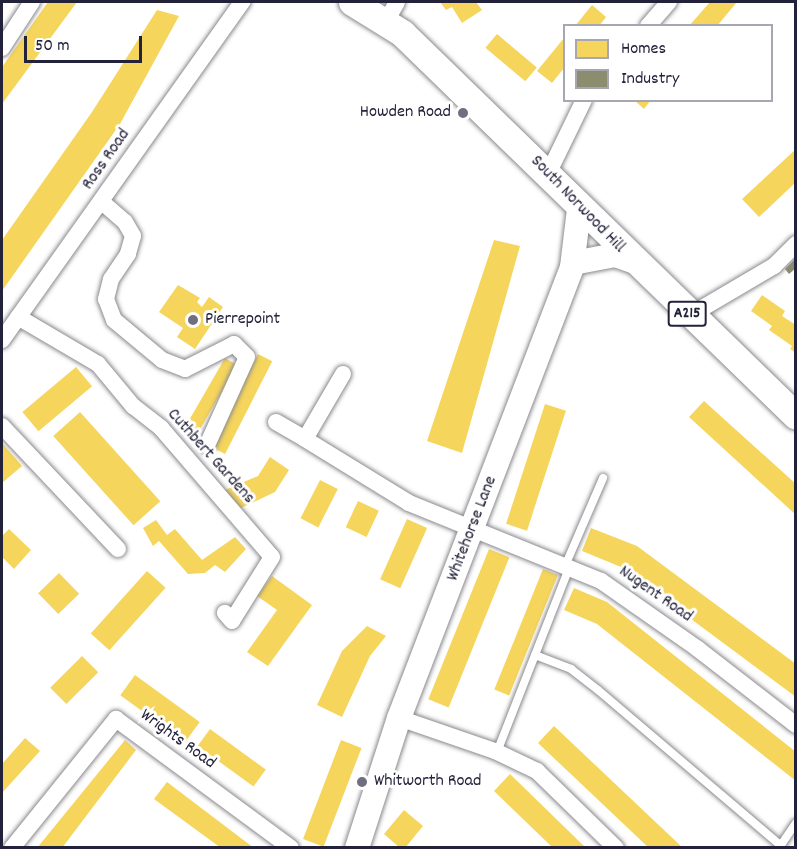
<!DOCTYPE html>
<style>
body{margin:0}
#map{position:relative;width:797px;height:849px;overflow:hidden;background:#fff;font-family:Dekko,sans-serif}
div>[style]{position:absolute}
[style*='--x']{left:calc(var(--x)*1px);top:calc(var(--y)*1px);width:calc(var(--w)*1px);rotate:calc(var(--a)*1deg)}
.homes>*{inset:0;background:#f6d55c;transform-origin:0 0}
.industry>*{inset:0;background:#8c8c6e}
.roads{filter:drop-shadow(0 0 2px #8a8a8f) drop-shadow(0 0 2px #8a8a8f)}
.service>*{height:8px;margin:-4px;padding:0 4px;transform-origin:4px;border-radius:4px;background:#fff}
.minor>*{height:16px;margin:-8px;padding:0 8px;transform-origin:8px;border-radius:8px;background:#fff}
.secondary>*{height:24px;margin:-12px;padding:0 12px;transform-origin:12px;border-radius:12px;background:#fff}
.primary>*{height:27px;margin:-13.5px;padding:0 13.5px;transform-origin:13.5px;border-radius:13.5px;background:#fff}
.dots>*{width:16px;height:16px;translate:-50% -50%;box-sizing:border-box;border:3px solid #fff;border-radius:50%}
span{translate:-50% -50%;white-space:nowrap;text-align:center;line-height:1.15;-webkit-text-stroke:6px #fff;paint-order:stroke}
.shield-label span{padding:2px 4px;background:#fff;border:2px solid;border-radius:4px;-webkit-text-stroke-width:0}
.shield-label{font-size:16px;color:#22223b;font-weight:700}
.poi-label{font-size:18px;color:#22223b}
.right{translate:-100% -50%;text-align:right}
.left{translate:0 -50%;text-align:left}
.street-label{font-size:18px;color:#22223b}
.frame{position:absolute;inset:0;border:3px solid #22223b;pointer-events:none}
.legend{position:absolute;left:563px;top:24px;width:210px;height:78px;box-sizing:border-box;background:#fff;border:2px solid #a7a7b1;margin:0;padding:8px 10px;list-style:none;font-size:18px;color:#22223b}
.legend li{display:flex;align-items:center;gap:12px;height:30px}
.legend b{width:30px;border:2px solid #a7a7b1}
.scale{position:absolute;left:24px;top:36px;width:118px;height:27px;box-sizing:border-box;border:3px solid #22223b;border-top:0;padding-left:8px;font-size:18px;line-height:21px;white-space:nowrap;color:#22223b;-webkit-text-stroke:4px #fff;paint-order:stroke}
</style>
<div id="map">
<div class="homes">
<div style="clip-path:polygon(48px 2px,77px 2px,2px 104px,2px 67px)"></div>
<div style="clip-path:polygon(440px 2px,476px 2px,482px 10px,462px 23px,452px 7px,446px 10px)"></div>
<div style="clip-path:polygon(710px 2px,737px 2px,717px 26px,689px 26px)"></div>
<div style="clip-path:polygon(592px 5px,606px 17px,599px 26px,575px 26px)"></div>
<div style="clip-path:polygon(157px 10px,179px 16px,120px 124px,2px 291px,2px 240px,92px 112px)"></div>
<div style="left:497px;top:34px;width:52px;height:18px;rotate:40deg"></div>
<div style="clip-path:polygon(564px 38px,564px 68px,552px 83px,537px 71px)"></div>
<div style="clip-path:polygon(634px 100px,651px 100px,644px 109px)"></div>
<div style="clip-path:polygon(796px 149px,796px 182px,759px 217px,742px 199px)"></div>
<div style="clip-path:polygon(494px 240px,520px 246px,462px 453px,427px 441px)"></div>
<div style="clip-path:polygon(178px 285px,200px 298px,197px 302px,202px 307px,209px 297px,223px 307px,195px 349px,177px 337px,183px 328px,159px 312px)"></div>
<div style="clip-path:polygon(762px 295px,785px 311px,782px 316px,796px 325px,796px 353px,790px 349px,792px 346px,769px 330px,772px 326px,751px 311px)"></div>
<div style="left:258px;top:354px;width:16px;height:104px;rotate:27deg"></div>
<div style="left:225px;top:358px;width:14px;height:80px;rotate:30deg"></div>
<div style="left:76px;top:367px;width:25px;height:70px;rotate:50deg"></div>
<div style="clip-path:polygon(704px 401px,796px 484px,796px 515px,689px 417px)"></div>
<div style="left:545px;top:404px;width:22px;height:126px;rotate:18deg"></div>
<div style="left:80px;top:412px;width:120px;height:36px;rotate:48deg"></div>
<div style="clip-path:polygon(2px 443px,22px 466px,2px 483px)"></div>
<div style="clip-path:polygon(270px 457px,289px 470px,275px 492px,241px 508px,225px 490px,258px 476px)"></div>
<div style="left:320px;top:480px;width:20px;height:43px;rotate:27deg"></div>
<div style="left:358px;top:501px;width:23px;height:29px;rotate:25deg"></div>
<div style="left:407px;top:519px;width:22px;height:66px;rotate:24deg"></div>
<div style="clip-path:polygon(156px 520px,167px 535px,175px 529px,202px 560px,235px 537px,246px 549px,225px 572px,215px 565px,205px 573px,188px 574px,159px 541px,153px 546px,143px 528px)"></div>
<div style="clip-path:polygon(591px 528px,637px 546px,796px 664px,796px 697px,621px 567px,582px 551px)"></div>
<div style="clip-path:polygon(9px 529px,31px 550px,14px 569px,2px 557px,2px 536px)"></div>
<div style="left:489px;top:549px;width:22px;height:162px;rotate:22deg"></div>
<div style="left:543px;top:569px;width:16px;height:130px;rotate:22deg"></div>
<div style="left:147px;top:571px;width:25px;height:84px;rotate:42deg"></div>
<div style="left:59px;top:573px;width:29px;height:29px;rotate:46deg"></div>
<div style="clip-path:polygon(272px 576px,312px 605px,268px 666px,247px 652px,277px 610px,257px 596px)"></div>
<div style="clip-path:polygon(574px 588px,607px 602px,796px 752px,796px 781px,597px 624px,564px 610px)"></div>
<div style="clip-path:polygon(367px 626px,386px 636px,370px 656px,342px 717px,317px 705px,342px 651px)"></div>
<div style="left:82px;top:656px;width:23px;height:45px;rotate:45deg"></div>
<div style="left:135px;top:675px;width:80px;height:25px;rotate:36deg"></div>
<div style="clip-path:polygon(554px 726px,683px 848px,649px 848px,538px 743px)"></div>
<div style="left:210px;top:729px;width:69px;height:21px;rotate:36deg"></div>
<div style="clip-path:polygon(25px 738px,40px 751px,2px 793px,2px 764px)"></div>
<div style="clip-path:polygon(125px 740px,136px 750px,62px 848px,37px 848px)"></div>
<div style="left:341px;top:740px;width:22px;height:106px;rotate:21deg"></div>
<div style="clip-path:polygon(510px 774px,586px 848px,553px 848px,494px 791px)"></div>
<div style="clip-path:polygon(167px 782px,254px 848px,221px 848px,154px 799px)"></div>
<div style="clip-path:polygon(404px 810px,423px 826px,405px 848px,400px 848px,384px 834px)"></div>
</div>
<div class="industry">
<div style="clip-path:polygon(794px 260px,796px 268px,789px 274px,785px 269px)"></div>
</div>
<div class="roads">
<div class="service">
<div style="--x:565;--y:566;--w:96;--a:-66.6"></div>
<div style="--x:535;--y:655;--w:39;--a:21"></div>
<div style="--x:571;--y:669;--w:34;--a:38"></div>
<div style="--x:598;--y:690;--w:239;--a:40.4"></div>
<div style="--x:497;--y:752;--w:198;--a:-68.6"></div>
<div style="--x:779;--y:848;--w:30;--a:-56"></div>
</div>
<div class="minor">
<div style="--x:385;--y:23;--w:24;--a:-60"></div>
<div style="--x:648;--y:26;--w:32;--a:-49"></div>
<div style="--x:2;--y:48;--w:55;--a:-56.9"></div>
<div style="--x:548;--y:174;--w:82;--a:-64.1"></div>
<div style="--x:102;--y:202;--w:30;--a:41"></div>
<div style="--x:125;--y:222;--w:16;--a:60"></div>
<div style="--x:133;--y:236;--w:19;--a:106"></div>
<div style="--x:128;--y:254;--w:30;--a:124"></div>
<div style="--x:111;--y:279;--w:21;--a:104"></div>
<div style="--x:106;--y:299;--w:22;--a:69"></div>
<div style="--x:114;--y:320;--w:62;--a:39.8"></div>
<div style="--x:162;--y:360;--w:25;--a:21"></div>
<div style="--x:185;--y:369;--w:55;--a:-27"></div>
<div style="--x:234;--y:344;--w:18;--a:45"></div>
<div style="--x:247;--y:357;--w:97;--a:114.4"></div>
<div style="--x:689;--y:316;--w:99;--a:-30.5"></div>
<div style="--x:774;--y:266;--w:31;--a:-45"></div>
<div style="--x:18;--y:317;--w:93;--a:30.4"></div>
<div style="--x:98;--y:364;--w:55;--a:50.2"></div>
<div style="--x:133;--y:406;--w:36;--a:38"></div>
<div style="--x:161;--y:428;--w:170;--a:49.3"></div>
<div style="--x:272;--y:557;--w:75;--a:122"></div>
<div style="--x:232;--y:621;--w:11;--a:-131"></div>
<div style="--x:2;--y:340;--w:415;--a:-54.6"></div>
<div style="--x:343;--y:374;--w:75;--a:120.3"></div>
<div style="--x:305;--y:439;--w:122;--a:31.6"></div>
<div style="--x:409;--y:503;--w:207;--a:22.1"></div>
<div style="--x:601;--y:581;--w:118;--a:35"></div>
<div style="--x:698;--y:649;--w:124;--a:37.8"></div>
<div style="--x:276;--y:422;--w:34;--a:30"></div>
<div style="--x:2;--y:426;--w:169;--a:46.7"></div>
<div style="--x:399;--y:718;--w:102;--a:19"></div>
<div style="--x:495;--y:751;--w:47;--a:25.5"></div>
<div style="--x:537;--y:771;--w:110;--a:44.3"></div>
<div style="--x:12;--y:848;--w:166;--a:-51.1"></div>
<div style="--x:116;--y:719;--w:217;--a:36.4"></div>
</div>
<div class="secondary">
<div style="--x:573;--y:263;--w:43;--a:-10.8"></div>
<div style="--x:615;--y:255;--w:18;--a:19"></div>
<div style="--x:357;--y:848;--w:137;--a:-72.1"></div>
<div style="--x:399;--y:718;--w:483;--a:-69"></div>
<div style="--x:572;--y:267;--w:58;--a:-83.1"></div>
</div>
<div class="primary">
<div style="--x:352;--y:2;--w:59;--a:31.8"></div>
<div style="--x:402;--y:33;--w:549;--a:44.19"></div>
</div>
</div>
<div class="dots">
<div style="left:463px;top:113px;background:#6f6f80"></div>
<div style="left:193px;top:320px;background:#6f6f80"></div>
<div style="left:362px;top:782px;background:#6f6f80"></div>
</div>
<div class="shield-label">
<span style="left:687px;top:314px">A215</span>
</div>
<div class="poi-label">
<span class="right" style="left:451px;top:113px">Howden Road</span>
<span class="left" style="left:205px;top:320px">Pierrepoint</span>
<span class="left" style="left:374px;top:782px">Whitworth Road</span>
</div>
<div class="street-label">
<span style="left:107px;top:160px;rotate:-55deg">Ross Road</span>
<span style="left:577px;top:205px;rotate:46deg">South Norwood Hill</span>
<span style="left:210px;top:457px;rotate:48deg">Cuthbert Gardens</span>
<span style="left:473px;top:529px;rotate:-69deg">Whitehorse Lane</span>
<span style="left:655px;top:595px;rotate:35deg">Nugent Road</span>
<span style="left:177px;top:740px;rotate:36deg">Wrights Road</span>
</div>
<div class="frame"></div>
<ul class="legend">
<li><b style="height:16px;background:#f6d55c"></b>Homes</li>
<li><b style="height:16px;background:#8c8c6e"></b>Industry</li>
</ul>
<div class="scale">50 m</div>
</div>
